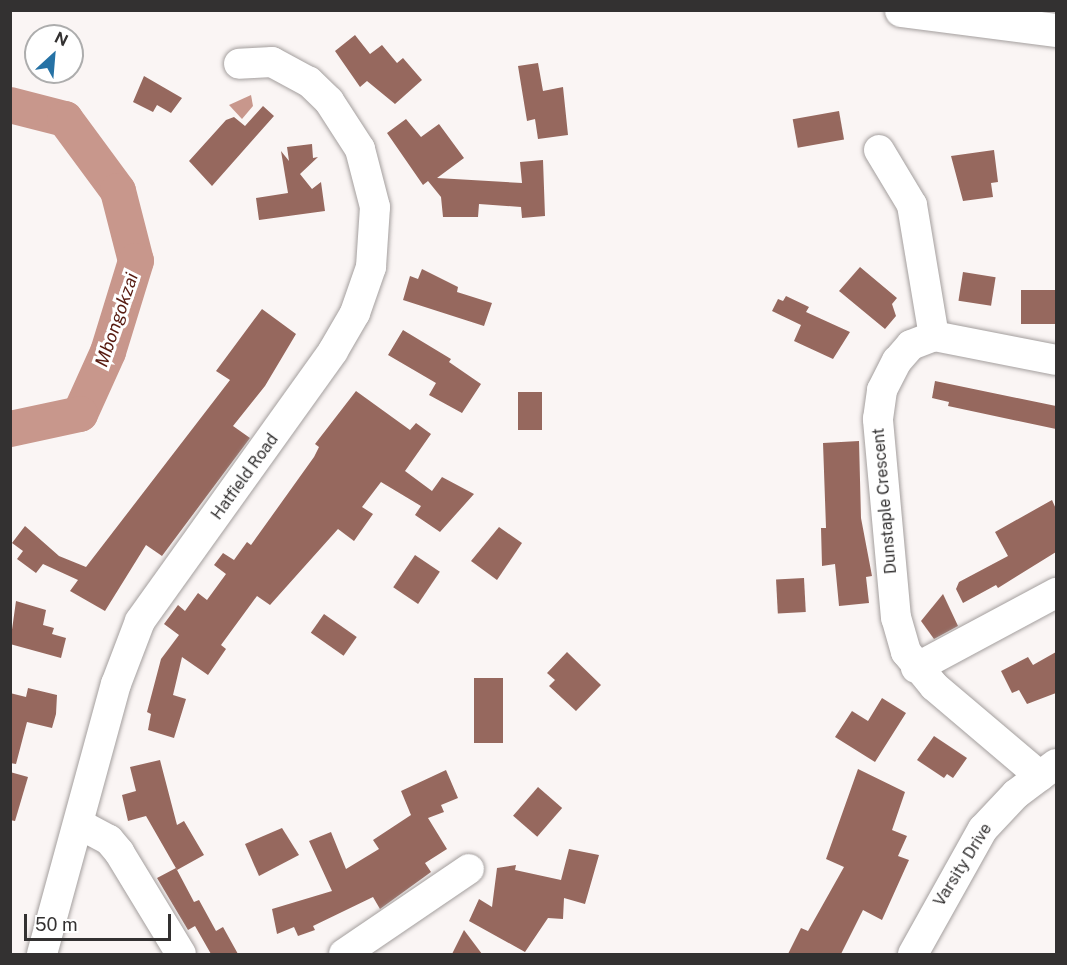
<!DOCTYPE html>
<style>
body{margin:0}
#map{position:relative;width:1067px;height:965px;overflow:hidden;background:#faf5f4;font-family:"Public Sans",sans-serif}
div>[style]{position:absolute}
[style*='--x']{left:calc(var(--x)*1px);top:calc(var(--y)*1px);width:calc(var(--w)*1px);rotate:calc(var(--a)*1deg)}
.water>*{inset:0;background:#c8978c}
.river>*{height:36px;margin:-18px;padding:0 18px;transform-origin:18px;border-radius:18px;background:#c8978c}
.building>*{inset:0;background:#96685e;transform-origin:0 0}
.roads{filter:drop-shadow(0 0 2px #a49f9e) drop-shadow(0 0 2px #a49f9e)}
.minor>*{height:30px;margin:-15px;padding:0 15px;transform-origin:15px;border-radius:15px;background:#fff}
.highway>*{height:33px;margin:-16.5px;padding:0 16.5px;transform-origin:16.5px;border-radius:16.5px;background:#fff}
span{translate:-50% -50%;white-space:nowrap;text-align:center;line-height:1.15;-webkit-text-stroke:6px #fff;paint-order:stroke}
.street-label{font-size:16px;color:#333131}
.water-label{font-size:18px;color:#571b10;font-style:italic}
.frame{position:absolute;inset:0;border:12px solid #333131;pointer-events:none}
.north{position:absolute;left:24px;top:24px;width:60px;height:60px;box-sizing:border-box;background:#fff;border:2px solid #adadad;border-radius:50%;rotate:26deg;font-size:16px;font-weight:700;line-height:24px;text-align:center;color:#333131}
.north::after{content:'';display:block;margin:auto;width:21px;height:27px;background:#2672a5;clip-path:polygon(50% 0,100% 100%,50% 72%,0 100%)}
.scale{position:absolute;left:24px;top:914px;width:147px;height:27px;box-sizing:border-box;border:3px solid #333131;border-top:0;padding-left:8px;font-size:18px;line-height:21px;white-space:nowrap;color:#333131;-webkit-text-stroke:4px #fff;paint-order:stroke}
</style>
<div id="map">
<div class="water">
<div style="clip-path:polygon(251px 95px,253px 106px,242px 119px,229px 105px)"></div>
</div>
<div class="river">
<div style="--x:10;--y:105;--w:57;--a:14.3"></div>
<div style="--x:65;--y:119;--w:89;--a:53.6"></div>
<div style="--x:118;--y:191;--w:72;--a:75.6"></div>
<div style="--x:136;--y:261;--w:95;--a:107.1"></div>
<div style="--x:108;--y:352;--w:68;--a:114.3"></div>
<div style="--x:80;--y:414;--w:72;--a:167.9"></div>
</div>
<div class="building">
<div style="clip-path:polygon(355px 35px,370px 54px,382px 45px,397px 63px,403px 58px,422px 80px,395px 104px,367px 81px,360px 87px,335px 51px)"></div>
<div style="clip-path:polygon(538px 63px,543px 91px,563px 87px,568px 135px,538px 139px,535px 119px,527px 121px,518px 66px)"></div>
<div style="clip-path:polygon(144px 76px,182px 98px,171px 113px,157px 105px,153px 112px,133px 102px)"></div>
<div style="clip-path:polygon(263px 106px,274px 116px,212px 186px,189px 161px,226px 120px,234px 117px,245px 126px)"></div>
<div style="left:839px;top:111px;width:29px;height:47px;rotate:80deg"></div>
<div style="clip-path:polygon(406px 119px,421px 137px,439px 124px,464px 158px,437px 178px,522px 183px,520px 162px,543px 160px,545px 216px,522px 218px,521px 207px,479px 204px,478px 217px,443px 217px,441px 197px,428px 181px,423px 185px,387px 133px)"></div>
<div style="clip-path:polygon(312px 144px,313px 158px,318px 157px,300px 174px,312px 189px,321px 182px,325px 211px,259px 220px,256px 198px,288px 193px,281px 151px,289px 161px,287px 147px)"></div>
<div style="clip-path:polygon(994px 150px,998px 182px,991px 183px,993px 197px,963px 201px,951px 156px)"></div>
<div style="clip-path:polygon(860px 267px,897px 298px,892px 304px,896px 316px,885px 329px,839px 291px)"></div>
<div style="clip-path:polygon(422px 269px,458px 287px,457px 292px,492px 303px,484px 326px,403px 300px,410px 276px,418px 279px)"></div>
<div style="left:963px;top:272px;width:33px;height:29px;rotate:9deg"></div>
<div style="left:1056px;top:290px;width:34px;height:35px;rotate:90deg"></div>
<div style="clip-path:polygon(786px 296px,809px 307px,806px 312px,850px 332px,833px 359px,794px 341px,801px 325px,772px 311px,778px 299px,783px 301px)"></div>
<div style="clip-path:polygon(262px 309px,296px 334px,265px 386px,233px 426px,250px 438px,162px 556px,146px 545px,105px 611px,70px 591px,78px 580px,43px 564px,36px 573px,17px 559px,23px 551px,12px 543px,25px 526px,59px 556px,86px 567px,230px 380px,216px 371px)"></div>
<div style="clip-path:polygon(403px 330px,451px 359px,449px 362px,481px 384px,462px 413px,429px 395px,436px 383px,388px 355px)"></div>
<div style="clip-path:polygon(935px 381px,1056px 406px,1056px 429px,948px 406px,949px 402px,932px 398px)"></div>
<div style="clip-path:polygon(356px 391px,410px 430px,416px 423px,431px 434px,405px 471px,432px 491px,442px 477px,474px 494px,440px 532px,415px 515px,421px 506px,381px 482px,362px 507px,373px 514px,354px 541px,338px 529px,270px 605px,257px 596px,221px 645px,226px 649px,208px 675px,182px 657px,173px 695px,186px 699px,174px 738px,148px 730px,151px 714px,147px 712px,161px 659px,179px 635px,164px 624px,178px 605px,185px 611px,198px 593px,207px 600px,226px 574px,214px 565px,223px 553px,234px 560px,247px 542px,251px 545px,314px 457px,319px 447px,315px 444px)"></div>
<div style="left:518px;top:392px;width:24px;height:38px"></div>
<div style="clip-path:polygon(859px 441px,861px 518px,872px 576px,866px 577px,869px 603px,839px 606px,835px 564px,822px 566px,821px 528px,826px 528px,823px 443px)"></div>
<div style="clip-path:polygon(1052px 500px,1056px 509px,1056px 552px,998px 588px,996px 585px,963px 603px,956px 589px,959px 582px,1008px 556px,995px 532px)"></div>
<div style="clip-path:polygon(499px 527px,522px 543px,497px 580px,471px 561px)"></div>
<div style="left:415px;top:555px;width:30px;height:39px;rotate:34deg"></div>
<div style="left:804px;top:578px;width:34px;height:28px;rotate:87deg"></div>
<div style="clip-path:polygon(943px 594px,958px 626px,934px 639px,921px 621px)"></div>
<div style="clip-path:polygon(16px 601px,46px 610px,43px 625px,54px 628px,52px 634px,66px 638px,61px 658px,10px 644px)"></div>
<div style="left:324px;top:614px;width:40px;height:23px;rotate:35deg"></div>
<div style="clip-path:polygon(567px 652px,601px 685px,576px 711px,549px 686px,555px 680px,547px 673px)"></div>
<div style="clip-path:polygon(1056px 652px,1056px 693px,1027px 704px,1019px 690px,1012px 693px,1001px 671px,1028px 657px,1033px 665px)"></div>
<div style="left:474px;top:678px;width:29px;height:65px"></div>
<div style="clip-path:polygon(28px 688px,57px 695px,56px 714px,52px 728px,27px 722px,16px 764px,10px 763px,10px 693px,26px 697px)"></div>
<div style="clip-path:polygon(882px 698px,906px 713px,875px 762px,835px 737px,852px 711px,868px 721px)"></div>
<div style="clip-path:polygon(934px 736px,967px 758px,953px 778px,947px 774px,944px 778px,917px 760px)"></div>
<div style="clip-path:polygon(160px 760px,177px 825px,184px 821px,204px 855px,177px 870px,146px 816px,128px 821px,122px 795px,136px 791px,130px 767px)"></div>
<div style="clip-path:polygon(858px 769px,905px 792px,892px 830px,907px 836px,898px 856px,909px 860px,882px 920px,863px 910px,841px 954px,788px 954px,801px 928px,808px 931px,844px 867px,826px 859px)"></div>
<div style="clip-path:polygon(446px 770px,458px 798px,441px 805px,444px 812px,428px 818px,447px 849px,425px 863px,431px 872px,380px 909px,373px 897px,313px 926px,315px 930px,298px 936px,294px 927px,277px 934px,272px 909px,332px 891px,309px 841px,331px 832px,346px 869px,379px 849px,373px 840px,411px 815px,401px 791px)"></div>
<div style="clip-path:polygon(10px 772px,28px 777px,15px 821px,10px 820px)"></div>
<div style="left:538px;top:787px;width:32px;height:38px;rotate:41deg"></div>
<div style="clip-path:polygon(282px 828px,299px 855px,259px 876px,245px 844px)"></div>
<div style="clip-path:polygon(569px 849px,599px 855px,585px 904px,564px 898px,563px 919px,548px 918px,525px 952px,469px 921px,479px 899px,492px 907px,497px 868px,516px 865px,515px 870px,561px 880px)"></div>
<div style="clip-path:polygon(176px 868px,194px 902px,199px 900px,216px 931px,223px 927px,238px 954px,211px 954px,195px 926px,188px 930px,157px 878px)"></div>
<div style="clip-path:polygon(464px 930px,482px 954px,452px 954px)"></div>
</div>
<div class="roads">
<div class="minor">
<div style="--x:879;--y:150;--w:64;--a:59"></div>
<div style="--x:912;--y:205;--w:133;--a:80.5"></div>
<div style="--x:916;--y:668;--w:159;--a:-28.2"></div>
<div style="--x:1040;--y:776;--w:139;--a:-139.7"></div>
<div style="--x:934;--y:686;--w:44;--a:-129.5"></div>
<div style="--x:906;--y:652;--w:35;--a:-106"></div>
<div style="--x:896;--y:618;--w:200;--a:-95.2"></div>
<div style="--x:878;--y:419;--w:29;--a:-82"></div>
<div style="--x:882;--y:390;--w:33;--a:-63"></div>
<div style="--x:897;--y:361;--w:21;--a:-49"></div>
<div style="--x:911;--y:345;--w:25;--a:-21"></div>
<div style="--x:934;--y:336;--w:124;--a:11.1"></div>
<div style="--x:79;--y:824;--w:34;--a:28"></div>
<div style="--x:109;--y:840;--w:16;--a:50"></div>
<div style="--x:119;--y:852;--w:119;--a:58.7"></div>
<div style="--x:42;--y:954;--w:280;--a:-74.7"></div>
<div style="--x:116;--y:684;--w:67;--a:-69.1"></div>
<div style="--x:140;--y:621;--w:332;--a:-54.4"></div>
<div style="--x:333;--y:351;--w:44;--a:-59.9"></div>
<div style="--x:355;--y:313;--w:49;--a:-70.8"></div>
<div style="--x:371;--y:267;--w:60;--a:-86.2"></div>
<div style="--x:375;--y:207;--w:60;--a:-104.5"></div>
<div style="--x:360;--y:149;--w:57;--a:-122.9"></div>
<div style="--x:329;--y:101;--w:28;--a:-136"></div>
<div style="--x:309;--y:82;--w:42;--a:-151.6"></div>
<div style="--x:272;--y:62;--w:33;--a:177"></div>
<div style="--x:344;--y:954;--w:151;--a:-34.2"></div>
<div style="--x:913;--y:954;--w:143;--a:-60.8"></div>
<div style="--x:983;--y:829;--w:48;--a:-46.7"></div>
<div style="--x:1016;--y:794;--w:50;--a:-36.9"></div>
</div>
<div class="highway">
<div style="--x:901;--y:10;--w:156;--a:7.4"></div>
</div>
</div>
<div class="street-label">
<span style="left:245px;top:477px;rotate:-54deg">Hatfield Road</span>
<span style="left:885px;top:501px;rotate:-95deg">Dunstaple Crescent</span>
<span style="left:963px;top:865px;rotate:-58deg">Varsity Drive</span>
</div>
<div class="water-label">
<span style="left:117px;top:320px;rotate:-71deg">Mbongokzai</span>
</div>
<div class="frame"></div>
<div class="north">N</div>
<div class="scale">50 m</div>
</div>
